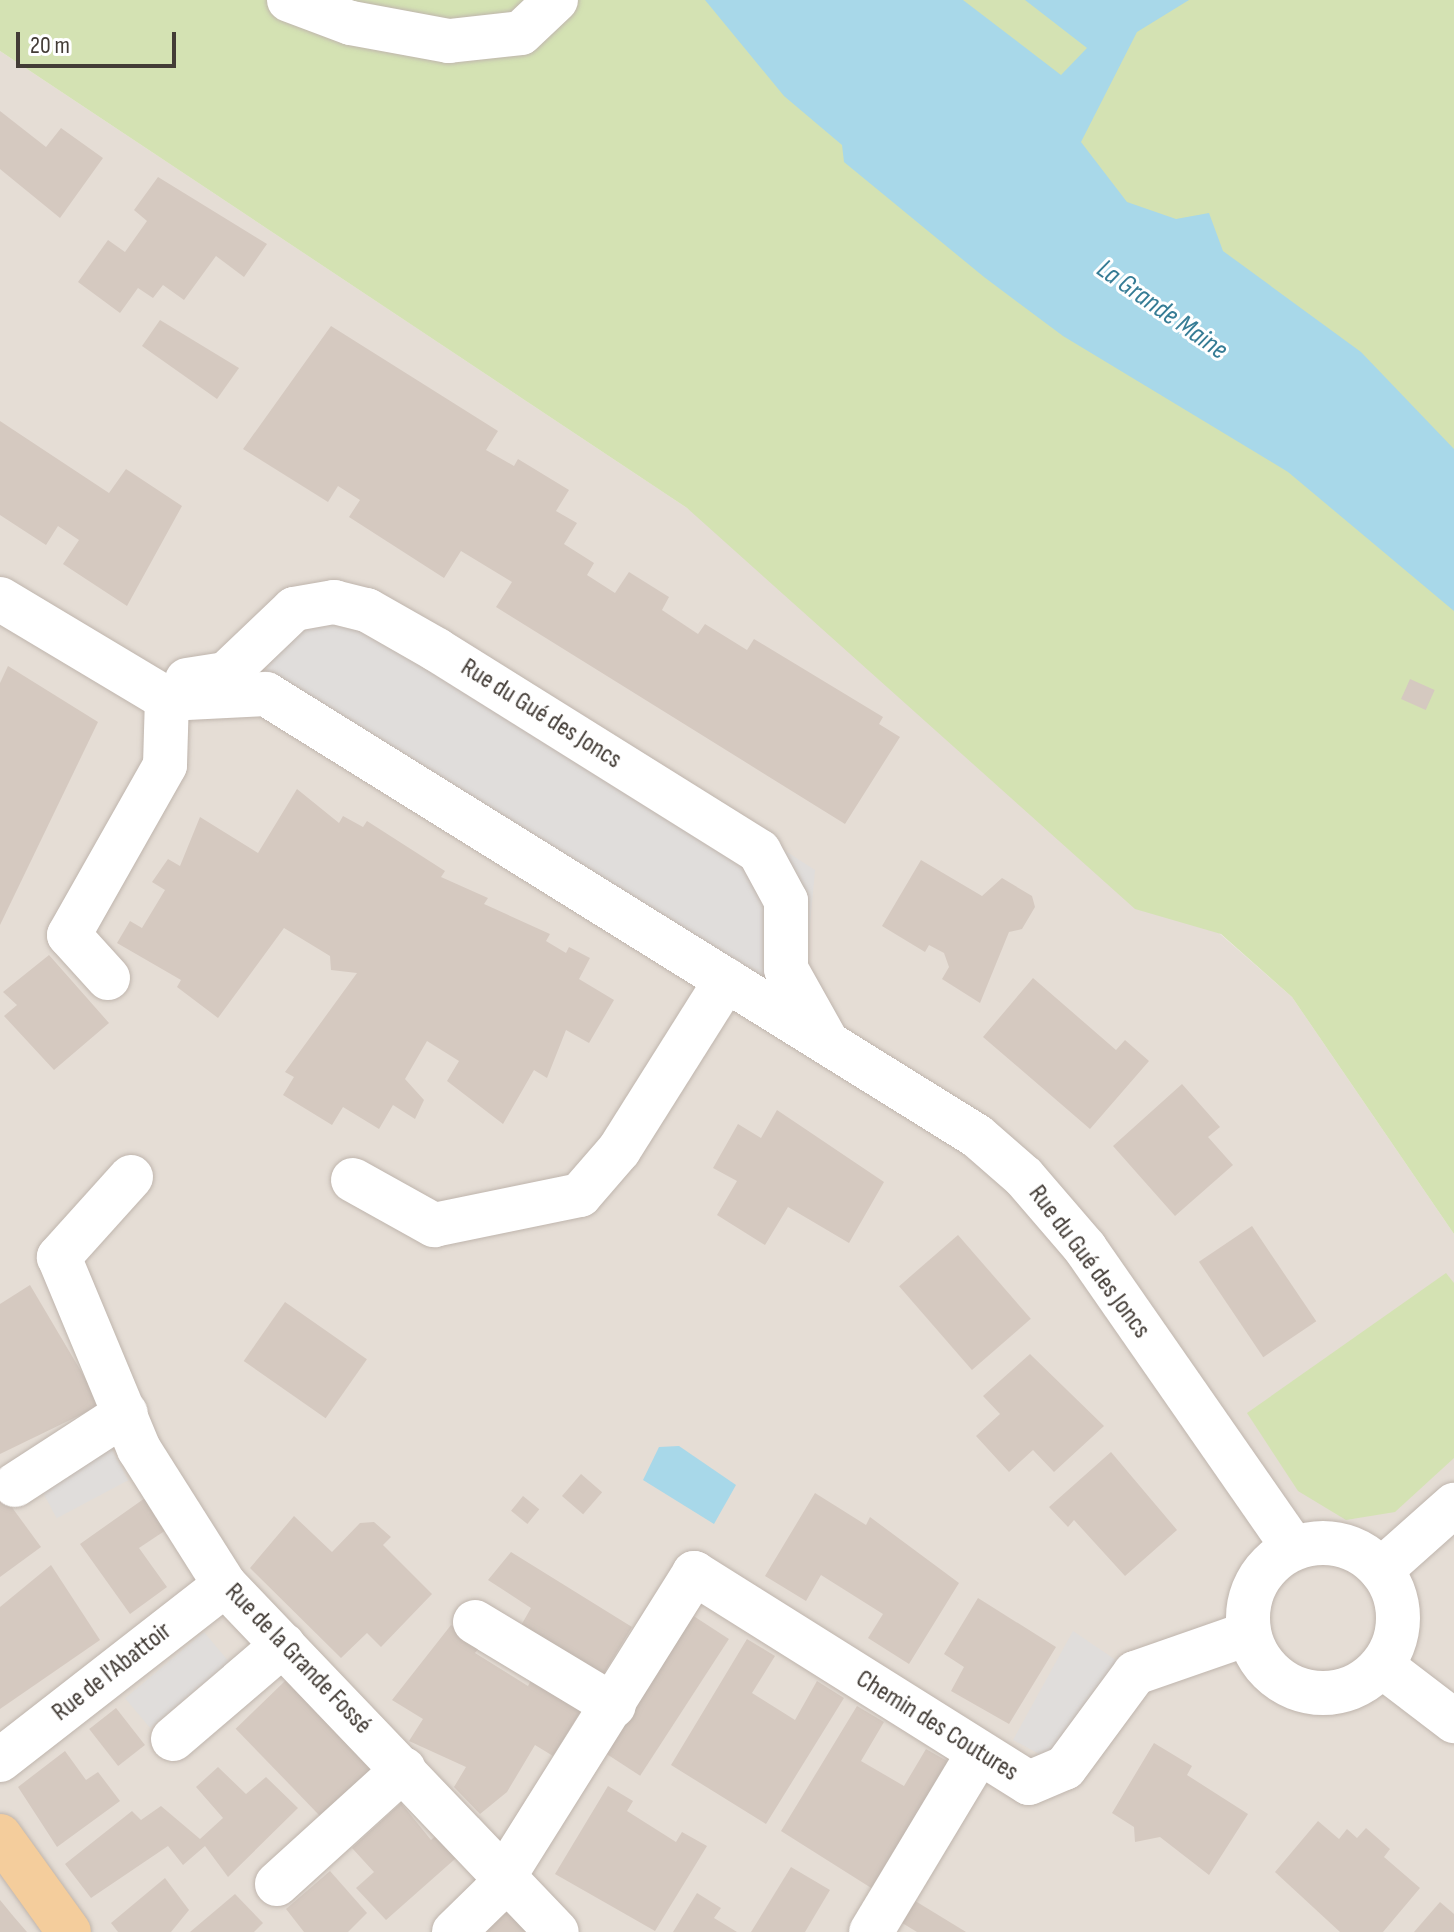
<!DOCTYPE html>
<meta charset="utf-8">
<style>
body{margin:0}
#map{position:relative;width:1454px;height:1932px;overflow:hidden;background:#f1ece6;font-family:"Sofia Sans Condensed",sans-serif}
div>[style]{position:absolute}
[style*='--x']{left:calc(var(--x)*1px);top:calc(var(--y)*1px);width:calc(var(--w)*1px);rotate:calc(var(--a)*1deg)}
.residential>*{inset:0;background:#e5ddd5}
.green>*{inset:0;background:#d4e2b3}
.parking>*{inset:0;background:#e0dddb;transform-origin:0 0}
.water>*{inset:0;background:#a8d8e9}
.building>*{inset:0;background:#d5c9c0;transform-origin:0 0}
.roads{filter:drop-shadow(0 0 2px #bfb5ad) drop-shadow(0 0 2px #bfb5ad)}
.minor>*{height:44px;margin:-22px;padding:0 22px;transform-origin:22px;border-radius:22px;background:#fff}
.minor>.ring{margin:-22px;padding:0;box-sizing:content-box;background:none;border:44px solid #fff;border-radius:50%}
.major>*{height:44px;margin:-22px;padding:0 22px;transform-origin:22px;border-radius:22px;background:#f4cd9c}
span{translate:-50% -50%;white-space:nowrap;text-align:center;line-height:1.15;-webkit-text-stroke:6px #fff;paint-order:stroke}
.street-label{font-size:26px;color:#433c36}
.water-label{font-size:28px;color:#367c95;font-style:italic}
.scale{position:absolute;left:16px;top:32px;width:160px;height:36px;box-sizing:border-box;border:4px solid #433c36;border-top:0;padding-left:10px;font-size:24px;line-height:28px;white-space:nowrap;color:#433c36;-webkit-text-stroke:6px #fff;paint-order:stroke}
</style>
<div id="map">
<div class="residential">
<div style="clip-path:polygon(0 51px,887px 641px,1292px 997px,1454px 1234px,1454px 1932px,0 1932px)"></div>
</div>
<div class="green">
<div style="clip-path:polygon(0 0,1454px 0,1454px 1234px,1292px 997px,1221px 934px,1135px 909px,687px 508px,0 51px)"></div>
<div style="clip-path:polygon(1446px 1273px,1454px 1283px,1454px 1458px,1395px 1512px,1346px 1520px,1298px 1491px,1247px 1413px)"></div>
</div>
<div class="parking">
<div style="clip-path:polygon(336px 590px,559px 706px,815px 870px,808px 946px,764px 1001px,266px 694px,270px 610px)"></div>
<div style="left:101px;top:1429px;width:58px;height:81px;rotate:62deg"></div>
<div style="clip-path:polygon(1073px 1631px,1135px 1673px,1065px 1768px,1013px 1740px)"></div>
<div style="left:204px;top:1632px;width:39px;height:103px;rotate:50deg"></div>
</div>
<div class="water">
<div style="clip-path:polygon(705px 0,963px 0,1061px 75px,1087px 48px,1025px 0,1189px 0,1137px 32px,1081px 142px,1127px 202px,1176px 219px,1209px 213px,1223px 251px,1361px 352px,1454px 449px,1454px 611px,1288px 472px,1063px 336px,984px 277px,844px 162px,842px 145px,784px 96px)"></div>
<div style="clip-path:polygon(679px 1446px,736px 1485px,714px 1524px,643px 1480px,659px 1447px)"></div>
</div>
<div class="building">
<div style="clip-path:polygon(0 111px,46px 147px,61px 128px,103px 158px,60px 218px,0 169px)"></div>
<div style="clip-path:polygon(158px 177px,267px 244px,244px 277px,216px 256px,184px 300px,163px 285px,153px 298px,138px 288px,120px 313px,78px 282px,108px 240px,125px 252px,147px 221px,134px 210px)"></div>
<div style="clip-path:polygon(160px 320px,239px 368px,217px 399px,142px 346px)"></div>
<div style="clip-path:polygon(331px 326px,498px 431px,486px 450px,514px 466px,518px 459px,569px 490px,556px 511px,577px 523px,564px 544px,594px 563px,587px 575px,615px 593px,629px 572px,669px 597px,662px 610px,698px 634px,705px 624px,747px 650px,754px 639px,883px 717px,879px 724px,900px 737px,845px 824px,496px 607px,512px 582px,461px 551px,444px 578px,349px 517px,360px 500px,338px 486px,328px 502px,243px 449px)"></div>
<div style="clip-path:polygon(0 421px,109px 493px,126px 469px,182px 506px,127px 606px,63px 564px,79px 540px,58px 526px,46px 545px,0 515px)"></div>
<div style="clip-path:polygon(8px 666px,98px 722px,0 925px,0 683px)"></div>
<div style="left:1410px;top:679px;width:27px;height:22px;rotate:24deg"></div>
<div style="clip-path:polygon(297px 789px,339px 823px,343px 816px,363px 827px,367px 821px,445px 871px,441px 877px,488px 898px,484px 904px,550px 934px,546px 941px,566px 953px,569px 947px,590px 958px,579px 979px,614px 1000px,589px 1043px,566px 1030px,547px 1078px,534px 1070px,503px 1124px,447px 1081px,459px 1061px,427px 1041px,405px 1079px,424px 1100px,415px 1119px,393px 1105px,379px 1129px,343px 1107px,332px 1125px,283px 1095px,294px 1077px,285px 1072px,357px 973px,331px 970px,330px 956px,284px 928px,218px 1018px,177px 987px,181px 980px,117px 943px,130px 921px,142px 928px,165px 890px,152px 882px,168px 859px,180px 866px,200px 817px,258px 853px)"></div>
<div style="clip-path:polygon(921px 860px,982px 896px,1002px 878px,1032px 896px,1035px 907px,1022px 929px,1009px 932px,980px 1003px,942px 979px,949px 967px,944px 953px,929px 945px,925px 952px,882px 926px)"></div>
<div style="clip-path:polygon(49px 955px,109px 1023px,54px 1070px,4px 1016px,17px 1005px,3px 992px)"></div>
<div style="clip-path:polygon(1033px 978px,1116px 1050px,1125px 1040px,1149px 1061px,1090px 1129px,983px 1037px)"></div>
<div style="clip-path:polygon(1182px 1084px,1220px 1127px,1208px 1137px,1233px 1165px,1175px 1216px,1113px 1146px)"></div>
<div style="clip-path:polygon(777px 1110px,884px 1182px,849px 1243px,788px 1207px,765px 1245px,717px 1215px,737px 1181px,713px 1168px,738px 1124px,761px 1138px)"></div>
<div style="left:1252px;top:1226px;width:115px;height:64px;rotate:56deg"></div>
<div style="left:958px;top:1235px;width:111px;height:78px;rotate:49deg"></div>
<div style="clip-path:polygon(30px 1285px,101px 1405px,0 1454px,0 1304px)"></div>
<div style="left:285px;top:1302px;width:100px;height:72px;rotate:35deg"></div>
<div style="clip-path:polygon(1030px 1354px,1104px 1426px,1054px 1472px,1033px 1450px,1009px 1472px,976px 1436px,1000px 1414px,983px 1396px)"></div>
<div style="clip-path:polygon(1111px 1452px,1177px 1530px,1125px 1576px,1074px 1520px,1068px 1527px,1049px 1507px)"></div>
<div style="left:581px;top:1474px;width:28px;height:29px;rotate:41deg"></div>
<div style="clip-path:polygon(0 1491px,41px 1547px,0 1577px)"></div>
<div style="clip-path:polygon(815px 1493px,866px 1525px,870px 1517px,959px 1583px,909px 1664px,868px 1638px,883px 1614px,821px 1575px,806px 1601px,765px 1576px)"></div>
<div style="left:523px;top:1496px;width:21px;height:19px;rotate:39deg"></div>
<div style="clip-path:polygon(145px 1498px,166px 1530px,139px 1548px,167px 1587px,130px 1614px,80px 1544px)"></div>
<div style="clip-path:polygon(294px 1516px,332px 1552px,360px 1523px,374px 1522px,391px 1537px,383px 1545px,432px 1594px,381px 1647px,367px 1633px,341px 1658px,250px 1568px)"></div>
<div style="clip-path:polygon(511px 1552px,632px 1627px,600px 1680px,519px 1629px,531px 1608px,488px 1580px)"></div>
<div style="clip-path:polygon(51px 1565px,100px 1640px,0 1709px,0 1607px)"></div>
<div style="clip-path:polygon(978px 1598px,1056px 1647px,1009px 1724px,951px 1691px,964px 1667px,944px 1654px)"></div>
<div style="left:692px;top:1615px;width:44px;height:163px;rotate:33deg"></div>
<div style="clip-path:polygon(451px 1625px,482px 1644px,475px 1653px,528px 1686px,534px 1675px,584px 1706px,553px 1756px,535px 1745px,507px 1792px,480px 1814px,454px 1787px,466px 1767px,409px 1741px,423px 1719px,392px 1700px)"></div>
<div style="clip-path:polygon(747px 1639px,775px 1656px,752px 1693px,795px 1720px,817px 1681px,844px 1698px,766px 1824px,671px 1765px)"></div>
<div style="left:286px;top:1680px;width:136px;height:70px;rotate:46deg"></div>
<div style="clip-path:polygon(857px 1706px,884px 1722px,861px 1761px,904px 1786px,926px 1749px,954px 1765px,876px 1891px,781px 1831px)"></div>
<div style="left:116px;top:1708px;width:47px;height:34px;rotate:52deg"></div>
<div style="clip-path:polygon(1154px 1743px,1192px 1766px,1187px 1775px,1248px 1814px,1209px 1875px,1160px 1837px,1135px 1842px,1134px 1827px,1112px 1813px)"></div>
<div style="clip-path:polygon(65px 1751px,86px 1780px,98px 1772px,120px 1801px,57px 1847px,18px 1787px)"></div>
<div style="clip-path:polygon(218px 1767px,246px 1794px,266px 1777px,298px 1808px,228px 1877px,205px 1846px,183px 1865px,168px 1846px,91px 1898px,65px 1864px,132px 1811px,141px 1820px,161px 1806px,200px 1839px,223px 1818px,196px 1787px)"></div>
<div style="clip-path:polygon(608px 1786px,633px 1801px,627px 1811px,676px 1842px,682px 1832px,707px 1846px,655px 1931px,555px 1874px)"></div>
<div style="clip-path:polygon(401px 1803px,431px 1840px,443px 1829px,464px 1851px,386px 1920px,356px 1888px,374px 1872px,352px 1848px)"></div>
<div style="clip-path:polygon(1318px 1821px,1339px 1839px,1347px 1829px,1357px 1838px,1366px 1828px,1390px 1849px,1384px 1857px,1420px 1888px,1383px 1932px,1340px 1932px,1275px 1872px)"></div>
<div style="clip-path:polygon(791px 1867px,830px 1890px,805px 1932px,751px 1932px)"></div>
<div style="clip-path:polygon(330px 1871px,367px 1913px,348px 1932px,304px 1932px,286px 1909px)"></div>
<div style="clip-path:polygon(165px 1878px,189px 1910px,171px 1932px,118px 1932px,111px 1923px)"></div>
<div style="clip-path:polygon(697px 1893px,721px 1908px,714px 1918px,737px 1932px,673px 1932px)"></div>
<div style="clip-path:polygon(235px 1894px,263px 1923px,254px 1932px,190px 1932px)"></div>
<div style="clip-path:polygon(912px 1899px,966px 1932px,917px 1932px,899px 1921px)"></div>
<div style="clip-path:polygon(0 1900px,14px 1917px,27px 1932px,0 1932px)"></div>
<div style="clip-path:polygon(1440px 1902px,1454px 1914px,1454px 1932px,1414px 1932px)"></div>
<div style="clip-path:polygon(512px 1903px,539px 1932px,480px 1932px)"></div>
</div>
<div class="roads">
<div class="minor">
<div style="--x:289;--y:0;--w:66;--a:20.4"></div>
<div style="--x:351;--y:23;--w:100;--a:10.4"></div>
<div style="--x:449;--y:41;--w:72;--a:-6.3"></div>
<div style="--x:521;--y:33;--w:48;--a:-43.3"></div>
<div style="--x:0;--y:599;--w:195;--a:30.9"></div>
<div style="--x:167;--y:699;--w:99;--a:-2.9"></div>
<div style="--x:266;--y:694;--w:837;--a:31.87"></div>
<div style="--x:977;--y:1136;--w:62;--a:41.1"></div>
<div style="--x:1024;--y:1177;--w:94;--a:49.3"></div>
<div style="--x:1085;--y:1248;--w:364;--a:55.2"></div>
<div style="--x:187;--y:680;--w:39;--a:-9"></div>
<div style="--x:226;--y:674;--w:94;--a:-43.7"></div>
<div style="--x:294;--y:609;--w:41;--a:-9.9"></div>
<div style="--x:334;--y:602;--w:34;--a:14"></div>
<div style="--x:367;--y:610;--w:81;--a:29.7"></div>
<div style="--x:437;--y:650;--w:380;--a:32"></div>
<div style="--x:759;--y:851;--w:57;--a:61.6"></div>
<div style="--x:786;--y:901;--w:68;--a:90"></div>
<div style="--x:786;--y:969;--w:78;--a:60.8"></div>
<div style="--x:108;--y:978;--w:58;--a:-132.2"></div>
<div style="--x:69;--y:935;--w:195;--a:-60.5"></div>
<div style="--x:165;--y:765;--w:66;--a:-88.3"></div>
<div style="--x:131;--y:1177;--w:108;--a:132"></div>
<div style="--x:59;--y:1257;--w:208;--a:67.4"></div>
<div style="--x:139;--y:1449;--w:161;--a:57.7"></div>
<div style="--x:225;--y:1585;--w:480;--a:46.3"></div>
<div style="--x:353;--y:1180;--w:93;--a:29.1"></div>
<div style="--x:434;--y:1225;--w:149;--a:-11.6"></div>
<div style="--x:580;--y:1195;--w:60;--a:-49.1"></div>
<div style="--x:619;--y:1150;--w:201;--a:-57.8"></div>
<div style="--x:15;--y:1485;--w:132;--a:-33"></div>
<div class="ring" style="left:1248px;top:1543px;width:106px;height:106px"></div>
<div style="--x:1381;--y:1570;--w:98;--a:-41.7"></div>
<div style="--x:475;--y:1622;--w:162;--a:31.1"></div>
<div style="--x:1382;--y:1666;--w:91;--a:37.4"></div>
<div style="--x:173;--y:1739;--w:145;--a:-40.5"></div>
<div style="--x:0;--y:1760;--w:285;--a:-37.9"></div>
<div style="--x:277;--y:1884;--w:171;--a:-42.2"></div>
<div style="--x:454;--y:1932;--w:54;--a:-44.3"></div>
<div style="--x:493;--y:1894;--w:379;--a:-57.9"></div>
<div style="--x:694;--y:1573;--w:395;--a:32.1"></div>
<div style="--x:1029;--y:1783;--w:39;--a:-23"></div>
<div style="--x:1065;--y:1768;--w:118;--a:-53.6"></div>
<div style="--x:1135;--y:1673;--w:119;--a:-19.2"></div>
<div style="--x:871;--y:1932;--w:208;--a:-59"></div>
</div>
<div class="major">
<div style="--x:0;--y:1836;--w:118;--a:54.3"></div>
</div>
</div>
<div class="street-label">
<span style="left:541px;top:714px;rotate:32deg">Rue du Gué des Joncs</span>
<span style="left:1089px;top:1262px;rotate:53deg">Rue du Gué des Joncs</span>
<span style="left:298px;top:1659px;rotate:46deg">Rue de la Grande Fossé</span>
<span style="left:112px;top:1672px;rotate:-38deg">Rue de l'Abattoir</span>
<span style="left:937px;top:1726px;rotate:32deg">Chemin des Coutures</span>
</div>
<div class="water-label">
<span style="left:1162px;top:310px;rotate:35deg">La Grande Maine</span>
</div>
<div class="scale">20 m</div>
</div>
